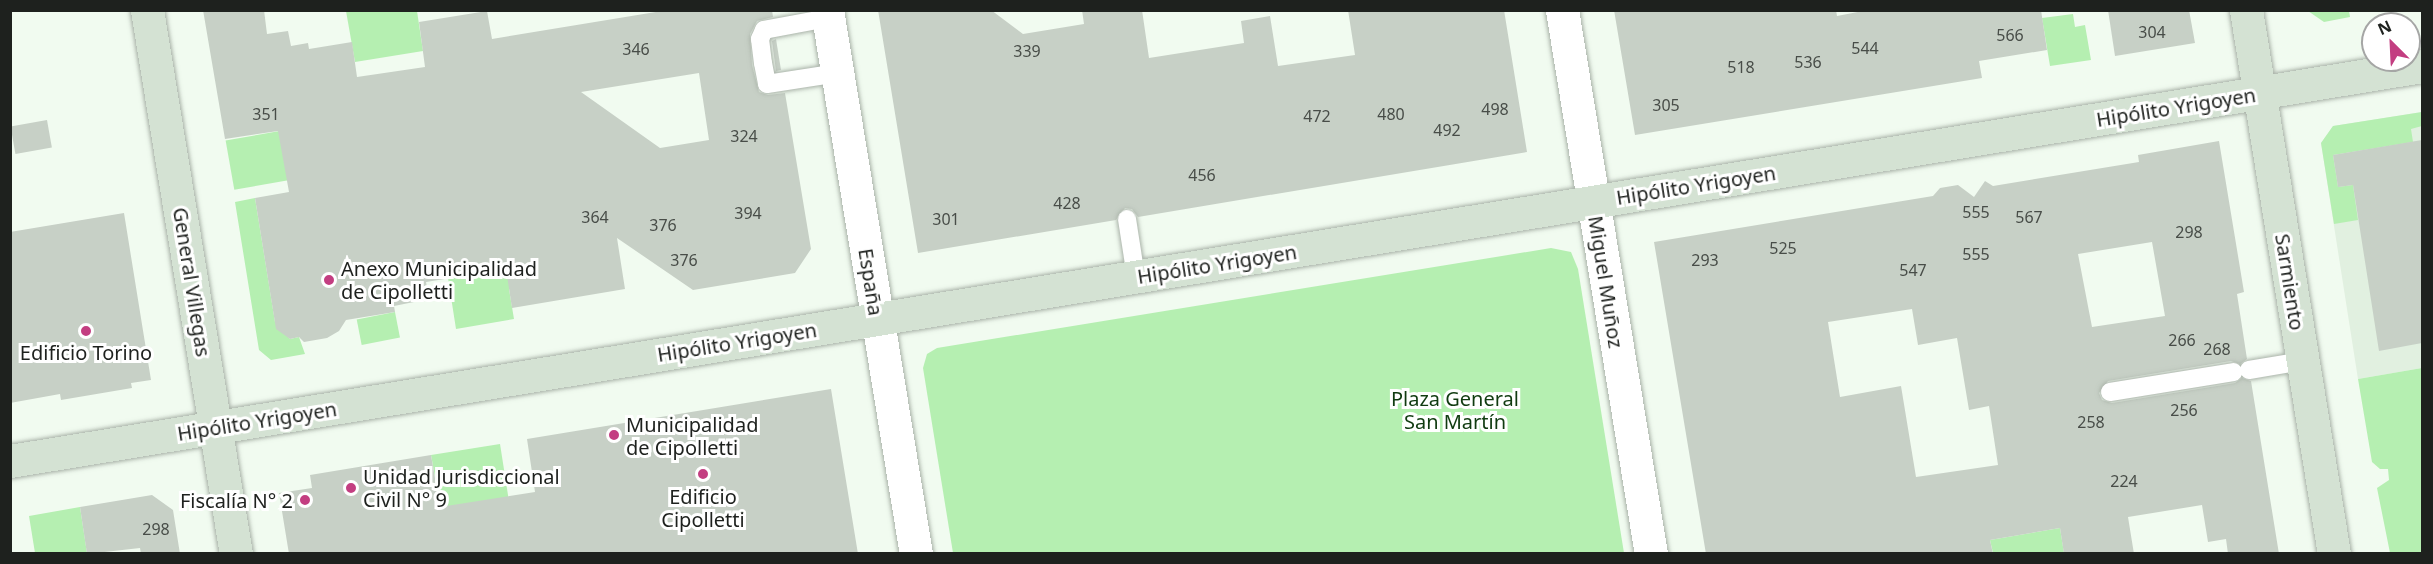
<!DOCTYPE html>
<meta charset="utf-8">
<style>
body{margin:0}
#map{position:relative;width:2433px;height:564px;overflow:hidden;background:#f1fbf0;font-family:"Noto Sans",sans-serif}
div>[style]{position:absolute}
[style*='--x']{left:calc(var(--x)*1px);top:calc(var(--y)*1px);width:calc(var(--w)*1px);rotate:calc(var(--a)*1deg)}
.built>*{inset:0;background:#e1f0e0}
.green>*{inset:0;background:#b5efb1;transform-origin:0 0}
.building>*{inset:0;background:#c7d0c6;transform-origin:0 0}
.roads{filter:drop-shadow(0 0 2px #aab3a9) drop-shadow(0 0 2px #aab3a9)}
.lane>*{height:18px;margin:-9px;padding:0 9px;transform-origin:9px;border-radius:9px;background:#fff}
.street>*{height:33px;margin:-16.5px;padding:0 16.5px;transform-origin:16.5px;border-radius:16.5px;background:#fff}
.secondary>*{height:33px;margin:-16.5px;padding:0 16.5px;transform-origin:16.5px;border-radius:16.5px;background:#d4e2d3}
.dots>*{width:16px;height:16px;translate:-50% -50%;box-sizing:border-box;border:3px solid #fff;border-radius:50%}
span{translate:-50% -50%;white-space:nowrap;text-align:center;line-height:1.15;-webkit-text-stroke:6px #fff;paint-order:stroke}
.number-label{font-size:16px;color:#484d48}
.number-label span{-webkit-text-stroke-width:0}
.street-label{font-size:20px;color:#1e211e}
.poi-label{font-size:20px;color:#1e211e}
.left{translate:0 -50%;text-align:left}
.right{translate:-100% -50%;text-align:right}
.park-label{font-size:20px;color:#103b10}
.frame{position:absolute;inset:0;border:12px solid #1e211e;pointer-events:none}
.north{position:absolute;left:2361px;top:12px;width:60px;height:60px;box-sizing:border-box;background:#fff;border:2px solid #a5a6a5;border-radius:50%;rotate:336deg;font-size:16px;font-weight:700;line-height:24px;text-align:center;color:#1e211e}
.north::after{content:'';display:block;margin:auto;width:21px;height:27px;background:#c33e81;clip-path:polygon(50% 0,100% 100%,50% 72%,0 100%)}
</style>
<div id="map">
<div class="built">
<div style="clip-path:polygon(2422px 112px,2422px 368px,2358px 379px,2321px 143px,2333px 126px)"></div>
</div>
<div class="green">
<div style="clip-path:polygon(346px 11px,417px 11px,423px 51px,355px 62px)"></div>
<div style="clip-path:polygon(2308px 11px,2349px 11px,2350px 17px,2324px 22px)"></div>
<div style="clip-path:polygon(2073px 14px,2075px 27px,2085px 25px,2091px 60px,2050px 66px,2042px 18px)"></div>
<div style="clip-path:polygon(2422px 112px,2422px 126px,2411px 129px,2413px 142px,2333px 155px,2338px 187px,2353px 185px,2358px 220px,2334px 224px,2321px 143px,2333px 126px)"></div>
<div style="left:331px;top:122px;width:50px;height:107px;rotate:80deg"></div>
<div style="clip-path:polygon(255px 198px,275px 322px,290px 339px,299px 337px,305px 354px,271px 360px,259px 350px,235px 202px)"></div>
<div style="clip-path:polygon(457px 244px,463px 276px,529px 266px,509px 289px,514px 319px,456px 329px,443px 246px)"></div>
<div style="clip-path:polygon(1551px 248px,1571px 252px,1578px 269px,1624px 553px,953px 553px,923px 368px,927px 354px,937px 348px)"></div>
<div style="left:395px;top:312px;width:26px;height:39px;rotate:79deg"></div>
<div style="clip-path:polygon(2422px 368px,2422px 553px,2390px 553px,2377px 488px,2389px 480px,2388px 469px,2380px 469px,2372px 462px,2358px 379px)"></div>
<div style="clip-path:polygon(500px 444px,517px 553px,442px 515px,431px 455px)"></div>
<div style="clip-path:polygon(80px 507px,87px 553px,35px 553px,29px 516px)"></div>
<div style="clip-path:polygon(2060px 528px,2064px 553px,1993px 553px,1990px 540px)"></div>
</div>
<div class="building">
<div style="clip-path:polygon(evenodd,203px 10px,264px 10px,267px 34px,288px 31px,291px 46px,308px 43px,309px 49px,352px 42px,357px 77px,425px 67px,419px 22px,487px 11px,492px 39px,668px 10px,772px 10px,773px 17px,757px 21px,750px 34px,752px 65px,759px 92px,768px 95px,785px 93px,811px 249px,795px 273px,693px 290px,617px 238px,625px 289px,512px 308px,506px 269px,426px 282px,429px 299px,394px 306px,395px 312px,346px 320px,339px 331px,327px 338px,304px 342px,299px 337px,290px 339px,276px 329px,255px 198px,289px 192px,278px 131px,225px 139px,203px 10px,699px 73px,709px 140px,660px 148px,581px 92px,699px 73px)"></div>
<div style="clip-path:polygon(878px 10px,991px 10px,1023px 34px,1084px 24px,1082px 10px,1142px 10px,1149px 58px,1244px 43px,1241px 21px,1270px 16px,1278px 66px,1355px 55px,1348px 10px,1504px 10px,1527px 152px,1138px 217px,1132px 209px,1125px 208px,1116px 220px,918px 253px)"></div>
<div style="clip-path:polygon(1614px 10px,1836px 10px,1837px 16px,1868px 10px,2041px 10px,2047px 50px,1979px 61px,1982px 78px,1635px 135px)"></div>
<div style="clip-path:polygon(2108px 10px,2189px 10px,2195px 43px,2115px 56px)"></div>
<div style="clip-path:polygon(776px 39px,781px 70px,776px 71px,772px 41px)"></div>
<div style="left:47px;top:120px;width:28px;height:37px;rotate:80deg"></div>
<div style="clip-path:polygon(2422px 140px,2422px 343px,2379px 351px,2353px 185px,2338px 187px,2333px 155px)"></div>
<div style="clip-path:polygon(evenodd,2219px 141px,2244px 292px,2237px 294px,2247px 359px,2240px 364px,2231px 361px,2108px 381px,2099px 393px,2102px 400px,2112px 403px,2235px 383px,2242px 378px,2251px 381px,2279px 554px,2228px 554px,2226px 539px,2208px 542px,2202px 505px,2128px 517px,2134px 554px,2064px 554px,2060px 528px,1990px 540px,1993px 554px,1706px 554px,1654px 242px,1933px 196px,1940px 188px,1958px 185px,1974px 197px,1985px 181px,1993px 186px,2139px 162px,2138px 155px,2219px 141px,2152px 242px,2165px 316px,2092px 327px,2078px 254px,2152px 242px,2219px 141px,1912px 309px,1918px 345px,1957px 338px,1969px 410px,1989px 406px,1998px 465px,1916px 477px,1901px 386px,1840px 397px,1828px 322px,1912px 309px)"></div>
<div style="clip-path:polygon(124px 213px,151px 380px,131px 383px,132px 388px,61px 400px,60px 394px,10px 403px,10px 232px)"></div>
<div style="clip-path:polygon(831px 389px,858px 554px,289px 554px,279px 493px,312px 488px,310px 475px,431px 455px,440px 507px,535px 492px,527px 439px)"></div>
<div style="clip-path:polygon(152px 495px,173px 510px,180px 554px,141px 554px,140px 548px,87px 554px,80px 507px)"></div>
</div>
<div class="roads">
<div class="lane">
<div style="--x:828;--y:18;--w:65;--a:169.4"></div>
<div style="--x:764;--y:30;--w:10;--a:114"></div>
<div style="--x:760;--y:39;--w:24;--a:83"></div>
<div style="--x:763;--y:63;--w:21;--a:79"></div>
<div style="--x:767;--y:84;--w:72;--a:-8.8"></div>
<div style="--x:1127;--y:219;--w:59;--a:81.2"></div>
<div style="--x:2249;--y:370;--w:55;--a:-9.5"></div>
<div style="--x:2110;--y:392;--w:125;--a:-9.2"></div>
</div>
<div class="street">
<div style="--x:827;--y:10;--w:551;--a:80.71"></div>
<div style="--x:1562;--y:10;--w:551;--a:80.71"></div>
</div>
<div class="secondary">
<div style="--x:147;--y:10;--w:551;--a:80.71"></div>
<div style="--x:2246;--y:10;--w:551;--a:80.81"></div>
<div style="--x:10;--y:461;--w:2444;--a:-9.3"></div>
</div>
</div>
<div class="dots">
<div style="left:329px;top:280px;background:#c33e81"></div>
<div style="left:86px;top:331px;background:#c33e81"></div>
<div style="left:614px;top:435px;background:#c33e81"></div>
<div style="left:703px;top:474px;background:#c33e81"></div>
<div style="left:351px;top:488px;background:#c33e81"></div>
<div style="left:305px;top:500px;background:#c33e81"></div>
</div>
<div class="number-label">
<span style="left:2152px;top:32px">304</span>
<span style="left:2010px;top:35px">566</span>
<span style="left:1865px;top:48px">544</span>
<span style="left:636px;top:49px">346</span>
<span style="left:1027px;top:51px">339</span>
<span style="left:1808px;top:62px">536</span>
<span style="left:1741px;top:67px">518</span>
<span style="left:1666px;top:105px">305</span>
<span style="left:1495px;top:109px">498</span>
<span style="left:266px;top:114px">351</span>
<span style="left:1391px;top:114px">480</span>
<span style="left:1317px;top:116px">472</span>
<span style="left:1447px;top:130px">492</span>
<span style="left:744px;top:136px">324</span>
<span style="left:1202px;top:175px">456</span>
<span style="left:1067px;top:203px">428</span>
<span style="left:1976px;top:212px">555</span>
<span style="left:748px;top:213px">394</span>
<span style="left:595px;top:217px">364</span>
<span style="left:2029px;top:217px">567</span>
<span style="left:946px;top:219px">301</span>
<span style="left:663px;top:225px">376</span>
<span style="left:2189px;top:232px">298</span>
<span style="left:1783px;top:248px">525</span>
<span style="left:1976px;top:254px">555</span>
<span style="left:684px;top:260px">376</span>
<span style="left:1705px;top:260px">293</span>
<span style="left:1913px;top:270px">547</span>
<span style="left:2182px;top:340px">266</span>
<span style="left:2217px;top:349px">268</span>
<span style="left:2184px;top:410px">256</span>
<span style="left:2091px;top:422px">258</span>
<span style="left:2124px;top:481px">224</span>
<span style="left:156px;top:529px">298</span>
</div>
<div class="street-label">
<span style="left:2176px;top:107px;rotate:-9deg">Hipólito Yrigoyen</span>
<span style="left:1696px;top:185px;rotate:-9deg">Hipólito Yrigoyen</span>
<span style="left:1217px;top:264px;rotate:-9deg">Hipólito Yrigoyen</span>
<span style="left:192px;top:282px;rotate:81deg">General Villegas</span>
<span style="left:871px;top:282px;rotate:81deg">España</span>
<span style="left:1606px;top:282px;rotate:81deg">Miguel Muñoz</span>
<span style="left:2290px;top:282px;rotate:81deg">Sarmiento</span>
<span style="left:737px;top:342px;rotate:-9deg">Hipólito Yrigoyen</span>
<span style="left:257px;top:421px;rotate:-9deg">Hipólito Yrigoyen</span>
</div>
<div class="poi-label">
<span class="left" style="left:341px;top:280px">Anexo Municipalidad<br>de Cipolletti</span>
<span style="left:86px;top:352px">Edificio Torino</span>
<span class="left" style="left:626px;top:436px">Municipalidad<br>de Cipolletti</span>
<span class="left" style="left:363px;top:488px">Unidad Jurisdiccional<br>Civil N° 9</span>
<span style="left:703px;top:508px">Edificio<br>Cipolletti</span>
<span class="right" style="left:293px;top:500px">Fiscalía N° 2</span>
</div>
<div class="park-label">
<span style="left:1455px;top:410px">Plaza General<br>San Martín</span>
</div>
<div class="frame"></div>
<div class="north">N</div>
</div>
